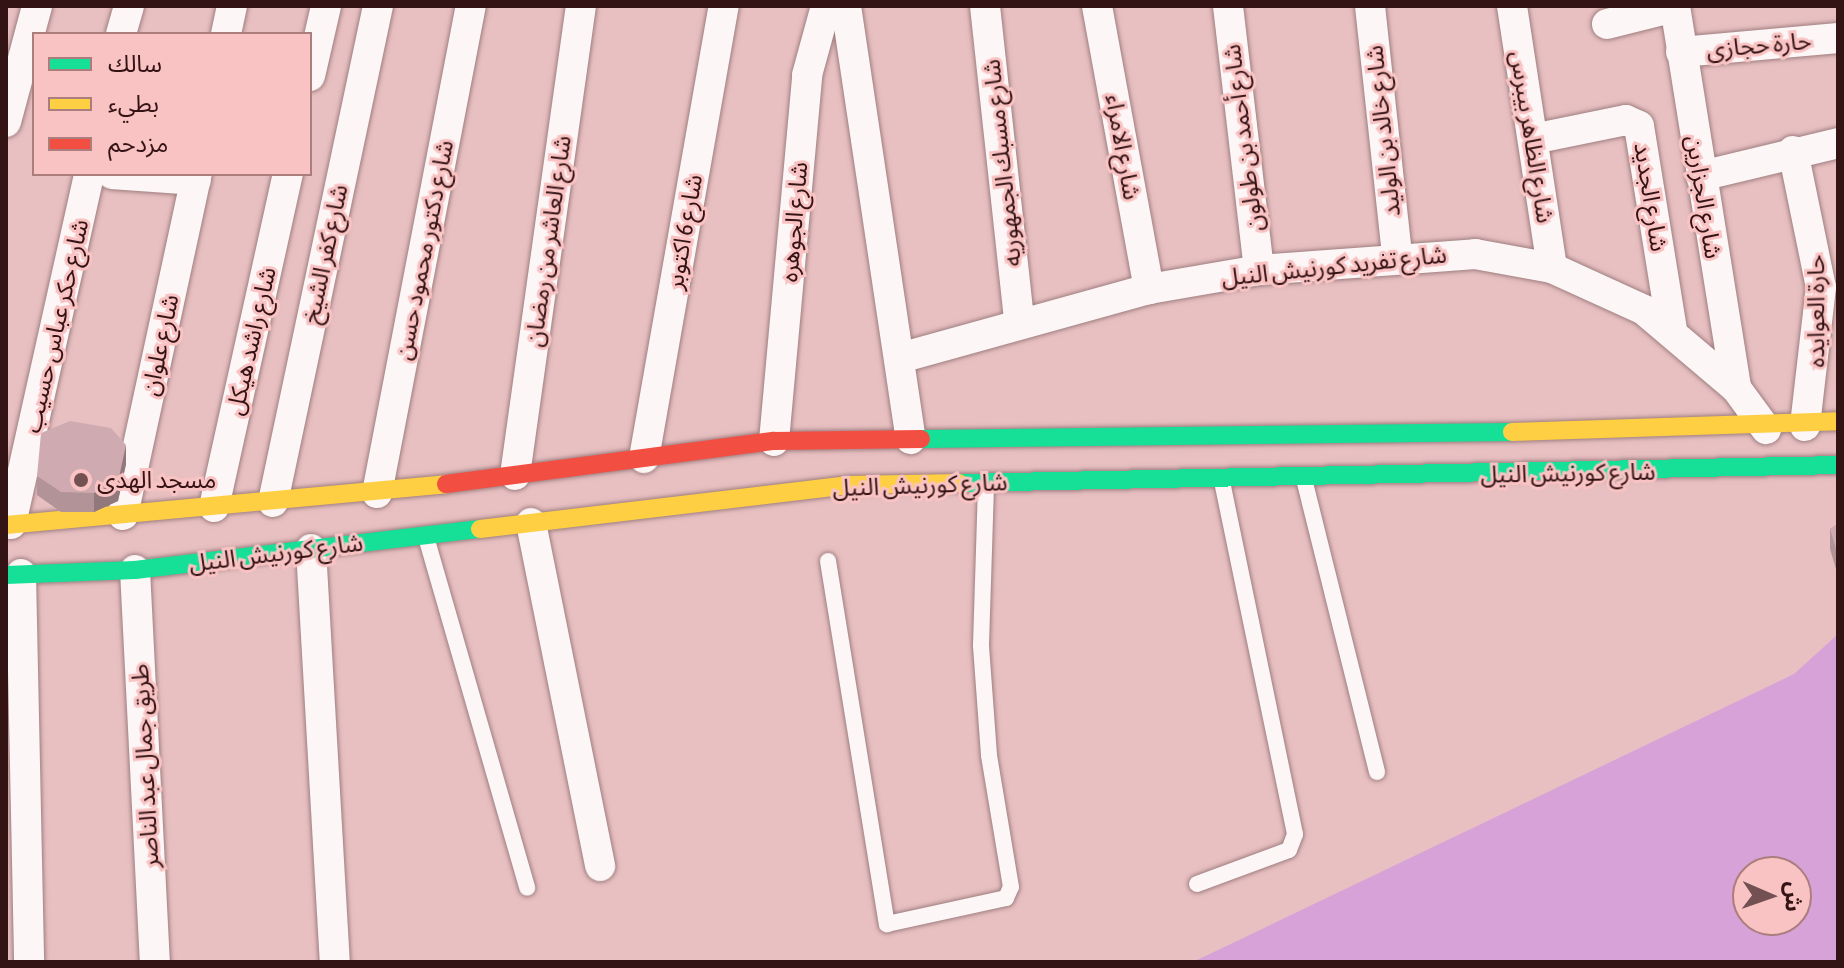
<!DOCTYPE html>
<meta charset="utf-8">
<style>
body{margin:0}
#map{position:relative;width:1844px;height:968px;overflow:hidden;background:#e8c0c1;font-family:"Asap Condensed","Noto Sans Arabic",sans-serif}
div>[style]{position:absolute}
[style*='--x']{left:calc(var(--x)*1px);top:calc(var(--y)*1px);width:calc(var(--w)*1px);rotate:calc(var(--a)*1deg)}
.water>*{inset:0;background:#d7a2d8}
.roads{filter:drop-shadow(0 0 2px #9f7e80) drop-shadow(0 0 2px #9f7e80)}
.lane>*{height:16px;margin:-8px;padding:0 8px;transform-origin:8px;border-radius:8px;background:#fcf6f6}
.street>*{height:30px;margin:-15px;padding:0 15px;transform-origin:15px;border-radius:15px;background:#fcf6f6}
.fast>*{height:18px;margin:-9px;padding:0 9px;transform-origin:9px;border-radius:9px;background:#16e098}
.slow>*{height:18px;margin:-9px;padding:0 9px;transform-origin:9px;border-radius:9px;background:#ffcf43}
.jam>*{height:18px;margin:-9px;padding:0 9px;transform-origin:9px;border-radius:9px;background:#f24e42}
.wall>*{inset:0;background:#b29398}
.shaded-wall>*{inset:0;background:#91787c}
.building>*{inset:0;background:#cfabb1}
.dots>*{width:22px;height:22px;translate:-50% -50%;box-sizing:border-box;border:4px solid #fac3c3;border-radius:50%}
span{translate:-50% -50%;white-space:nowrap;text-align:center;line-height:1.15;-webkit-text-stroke:6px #fac3c3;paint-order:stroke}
.street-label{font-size:24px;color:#341315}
.poi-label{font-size:24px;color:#341315}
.left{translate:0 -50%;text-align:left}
.frame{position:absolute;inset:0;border:8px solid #341315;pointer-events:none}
.legend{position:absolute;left:32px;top:32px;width:280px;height:144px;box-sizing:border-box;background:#fac3c3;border:2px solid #ab7d7d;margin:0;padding:10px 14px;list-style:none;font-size:24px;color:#341315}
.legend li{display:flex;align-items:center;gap:16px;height:40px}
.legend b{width:40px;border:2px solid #ab7d7d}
.north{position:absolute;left:1732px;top:856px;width:80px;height:80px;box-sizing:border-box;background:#fac3c3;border:2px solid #ab7d7d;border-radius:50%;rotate:92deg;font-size:22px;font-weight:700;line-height:32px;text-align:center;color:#341315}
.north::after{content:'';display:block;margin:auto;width:28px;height:36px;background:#735051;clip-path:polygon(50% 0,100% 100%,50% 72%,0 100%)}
</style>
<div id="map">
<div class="water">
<div style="clip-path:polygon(evenodd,1838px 634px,1838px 962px,1193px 962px,1794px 674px,1838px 634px,1748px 872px,1796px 872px,1796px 920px,1748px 920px,1748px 872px)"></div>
</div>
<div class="roads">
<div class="lane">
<div style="--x:1304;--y:479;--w:302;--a:76"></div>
<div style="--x:426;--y:537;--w:365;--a:73.9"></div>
<div style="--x:828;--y:561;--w:368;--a:80.8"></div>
<div style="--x:887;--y:924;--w:122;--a:-12.3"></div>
<div style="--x:1006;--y:898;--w:12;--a:-66"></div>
<div style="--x:1011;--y:887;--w:134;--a:-99.5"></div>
<div style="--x:989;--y:755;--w:110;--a:-94.2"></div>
<div style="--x:981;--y:645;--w:162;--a:-88.2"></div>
<div style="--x:1197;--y:884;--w:98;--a:-20.3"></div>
<div style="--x:1289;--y:850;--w:17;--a:-69"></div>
<div style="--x:1295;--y:834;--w:361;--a:-101.7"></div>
</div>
<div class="street">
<div style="--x:846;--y:6;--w:438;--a:81.5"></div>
<div style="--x:985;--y:6;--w:316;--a:83.8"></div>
<div style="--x:1097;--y:6;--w:288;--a:79.6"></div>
<div style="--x:1228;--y:6;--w:266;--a:83.3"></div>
<div style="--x:1370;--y:6;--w:251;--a:83.8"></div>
<div style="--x:1512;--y:6;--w:265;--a:81.3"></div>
<div style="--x:1675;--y:6;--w:387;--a:80.9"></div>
<div style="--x:1607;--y:24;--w:70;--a:-14"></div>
<div style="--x:121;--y:34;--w:29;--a:-74"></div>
<div style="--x:226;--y:34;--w:29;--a:-78"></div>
<div style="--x:1681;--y:52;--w:158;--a:-5.1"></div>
<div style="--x:310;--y:76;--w:72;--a:-77.1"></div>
<div style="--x:6;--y:122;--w:120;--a:-75"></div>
<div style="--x:1533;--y:139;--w:95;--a:-11.5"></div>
<div style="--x:1626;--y:120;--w:14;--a:25"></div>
<div style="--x:1639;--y:126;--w:207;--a:80.8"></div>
<div style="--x:1793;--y:151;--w:139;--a:78.4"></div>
<div style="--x:1821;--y:287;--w:140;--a:96.6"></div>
<div style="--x:112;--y:174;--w:84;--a:4.1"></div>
<div style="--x:1701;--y:176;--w:141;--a:-13.5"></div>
<div style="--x:900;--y:358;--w:258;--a:-15.5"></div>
<div style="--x:1149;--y:289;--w:112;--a:-9.8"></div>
<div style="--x:1259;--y:270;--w:217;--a:-4.2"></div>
<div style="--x:1475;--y:254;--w:78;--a:10.3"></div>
<div style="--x:1552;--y:268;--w:101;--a:24.5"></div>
<div style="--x:1644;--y:310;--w:121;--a:40.3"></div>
<div style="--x:1736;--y:388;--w:51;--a:53.8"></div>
<div style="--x:774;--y:441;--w:367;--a:-84.8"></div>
<div style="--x:807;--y:75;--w:72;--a:-74.6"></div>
<div style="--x:644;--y:458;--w:459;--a:-80"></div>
<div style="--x:515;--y:475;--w:474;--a:-82"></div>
<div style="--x:377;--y:493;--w:496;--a:-79.1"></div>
<div style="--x:273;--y:502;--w:507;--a:-78.05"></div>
<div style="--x:214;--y:507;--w:341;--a:-77.5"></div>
<div style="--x:123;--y:515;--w:349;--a:-77.8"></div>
<div style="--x:531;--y:523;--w:350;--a:78.6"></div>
<div style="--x:11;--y:524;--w:359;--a:-77.4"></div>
<div style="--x:311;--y:549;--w:414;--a:86.7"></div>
<div style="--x:135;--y:570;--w:393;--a:87.1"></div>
<div style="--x:21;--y:574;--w:388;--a:88.8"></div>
</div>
<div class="fast">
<div style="--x:921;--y:439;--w:591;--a:-0.68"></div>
<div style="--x:959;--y:483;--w:879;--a:-1.17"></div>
<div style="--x:6;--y:575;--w:129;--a:-2.2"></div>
<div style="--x:135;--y:570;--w:347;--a:-6.8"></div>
</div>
<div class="slow">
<div style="--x:1512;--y:432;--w:326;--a:-1.9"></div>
<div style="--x:6;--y:525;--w:442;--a:-5.3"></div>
<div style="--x:480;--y:529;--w:372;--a:-6.8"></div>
<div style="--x:849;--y:485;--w:110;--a:-1"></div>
</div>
<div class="jam">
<div style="--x:446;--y:484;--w:331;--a:-7.5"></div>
<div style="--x:774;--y:441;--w:147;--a:-0.8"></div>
</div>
</div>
<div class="wall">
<div style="clip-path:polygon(126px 464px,118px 501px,94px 512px,61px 512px,37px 495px,37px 476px)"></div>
<div style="clip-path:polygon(1838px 524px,1838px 576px,1830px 549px,1830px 529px)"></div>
</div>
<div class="shaded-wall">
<div style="clip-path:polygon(126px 445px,126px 464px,118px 501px,94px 512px,94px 493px)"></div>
</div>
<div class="building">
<div style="clip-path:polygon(70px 421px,111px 428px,126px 445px,118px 482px,94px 493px,61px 492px,37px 476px,41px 433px)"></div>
<div style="clip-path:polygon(1838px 524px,1838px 556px,1830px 529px)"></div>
</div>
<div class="dots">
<div style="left:81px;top:480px;background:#735051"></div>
</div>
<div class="street-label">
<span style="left:1759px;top:45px;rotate:-5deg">حارة حجازى</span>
<span style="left:1383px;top:131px;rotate:-96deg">شارع خالد بن الوليد</span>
<span style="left:1532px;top:137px;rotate:81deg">شارع الظاهر بيبرس</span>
<span style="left:1243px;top:138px;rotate:-97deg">شارع أحمد بن طولون</span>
<span style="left:1123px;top:147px;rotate:80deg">شارع الامراء</span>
<span style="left:1002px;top:163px;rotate:-96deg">شارع مسبك الجمهوريه</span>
<span style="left:1651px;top:197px;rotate:81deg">شارع الجديد</span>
<span style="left:1704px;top:197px;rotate:81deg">شارع الجزارين</span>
<span style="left:794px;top:222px;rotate:-85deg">شارع الجوهره</span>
<span style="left:684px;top:232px;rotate:-80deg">شارع 6 اكتوبر</span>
<span style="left:548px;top:241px;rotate:-82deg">شارع العاشر من رمضان</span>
<span style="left:424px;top:250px;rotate:-79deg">شارع دكتور محمود حسن</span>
<span style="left:325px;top:254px;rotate:-78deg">شارع كفر الشيخ</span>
<span style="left:1334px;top:266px;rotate:-6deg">شارع تفريد كورنيش النيل</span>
<span style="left:1816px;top:311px;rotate:-90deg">حارة العوايده</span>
<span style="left:56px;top:326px;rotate:-77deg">شارع حكر عباس حسيب</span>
<span style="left:251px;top:341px;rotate:-77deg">شارع راشد هيكل</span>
<span style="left:160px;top:345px;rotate:-78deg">شارع علوان</span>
<span style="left:1568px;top:473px;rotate:-1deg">شارع كورنيش النيل</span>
<span style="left:920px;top:485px;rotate:-2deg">شارع كورنيش النيل</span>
<span style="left:276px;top:553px;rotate:-7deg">شارع كورنيش النيل</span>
<span style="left:145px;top:766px;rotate:-93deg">طريق جمال عبد الناصر</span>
</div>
<div class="poi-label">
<span class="left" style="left:97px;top:480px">مسجد الهدى</span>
</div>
<div class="frame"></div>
<ul class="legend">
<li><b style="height:10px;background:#16e098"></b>سالك</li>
<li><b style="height:10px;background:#ffcf43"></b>بطيء</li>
<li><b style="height:10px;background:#f24e42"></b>مزدحم</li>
</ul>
<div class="north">ش</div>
</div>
